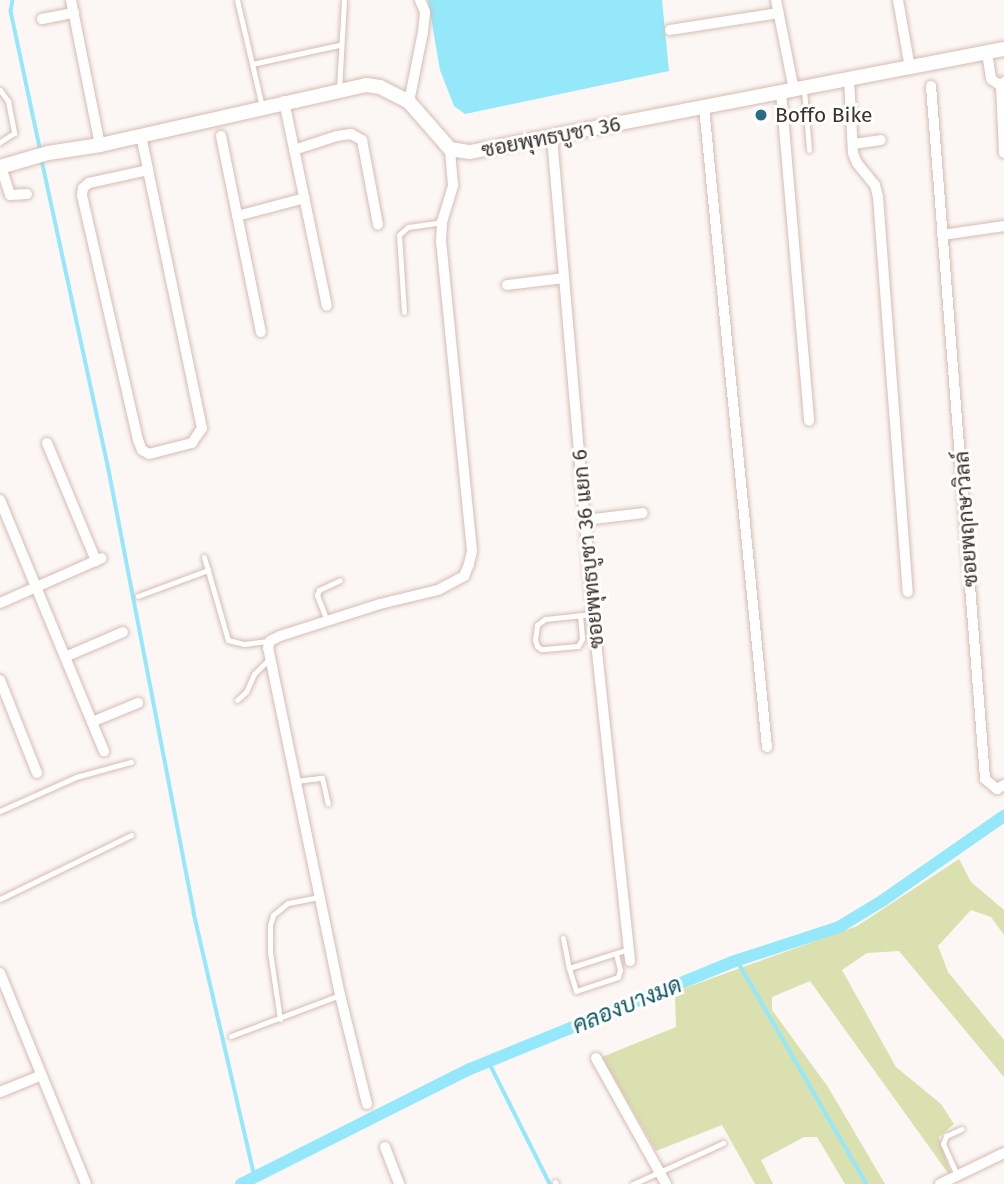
<!DOCTYPE html>
<meta charset="utf-8">
<style>
body{margin:0}
#map{position:relative;width:1004px;height:1184px;overflow:hidden;background:#fcf7f5;font-family:"Fira Sans",Sarabun,sans-serif}
div>[style]{position:absolute}
[style*='--x']{left:calc(var(--x)*1px);top:calc(var(--y)*1px);width:calc(var(--w)*1px);rotate:calc(var(--a)*1deg)}
.green>*{inset:0;background:#dae0b0}
.water>*{inset:0;background:#94e8f9}
.stream>*{height:3.5px;margin:-1.75px;padding:0 1.75px;transform-origin:1.75px;border-radius:1.75px;background:#94e8f9}
.canal>*{height:12px;margin:-6px;padding:0 6px;transform-origin:6px;border-radius:6px;background:#94e8f9}
.roads{filter:drop-shadow(0 0 2px #d6bcb1) drop-shadow(0 0 2px #d6bcb1)}
.lane>*{height:5px;margin:-2.5px;padding:0 2.5px;transform-origin:2.5px;border-radius:2.5px;background:#fff}
.street>*{height:10px;margin:-5px;padding:0 5px;transform-origin:5px;border-radius:5px;background:#fff}
.secondary>*{height:14px;margin:-7px;padding:0 7px;transform-origin:7px;border-radius:7px;background:#fff}
.dots>*{width:19px;height:19px;translate:-50% -50%;box-sizing:border-box;border:4px solid #fff;border-radius:50%}
span{translate:-50% -50%;white-space:nowrap;text-align:center;line-height:1.15;-webkit-text-stroke:6px #fff;paint-order:stroke}
.poi-label{font-size:21px;color:#3a302c}
.left{translate:0 -50%;text-align:left}
.street-label{font-size:21px;color:#3a302c}
.water-label{font-size:23px;color:#115965;font-style:italic}
</style>
<div id="map">
<div class="green">
<div style="clip-path:polygon(959px 859px,971px 882px,1004px 910px,1004px 935px,991px 917px,971px 910px,938px 946px,948px 972px,1004px 1040px,1004px 1077px,899px 951px,867px 953px,842px 970px,896px 1067px,941px 1104px,954px 1124px,939px 1137px,953px 1180px,810px 981px,772px 997px,772px 1010px,828px 1087px,885px 1184px,845px 1184px,817px 1137px,804px 1137px,761px 1160px,773px 1184px,755px 1184px,722px 1125px,656px 1151px,602px 1057px,676px 1027px,675px 996px,685px 988px,857px 926px)"></div>
</div>
<div class="water">
<div style="clip-path:polygon(428px 0,662px 0,669px 71px,465px 114px,454px 106px,440px 70px)"></div>
</div>
<div class="stream">
<div style="--x:13;--y:0;--w:11;--a:100"></div>
<div style="--x:11;--y:11;--w:144;--a:78"></div>
<div style="--x:42;--y:160;--w:317;--a:77.8"></div>
<div style="--x:109;--y:470;--w:451;--a:79.1"></div>
<div style="--x:194;--y:913;--w:272;--a:77"></div>
<div style="--x:737;--y:960;--w:259;--a:59.9"></div>
<div style="--x:489;--y:1062;--w:136;--a:63.4"></div>
<div style="--x:244;--y:1183;--w:1;--a:90"></div>
</div>
<div class="canal">
<div style="--x:241;--y:1184;--w:256;--a:-26.7"></div>
<div style="--x:470;--y:1069;--w:283;--a:-22.2"></div>
<div style="--x:732;--y:962;--w:113;--a:-18.1"></div>
<div style="--x:839;--y:927;--w:50;--a:-31.2"></div>
<div style="--x:882;--y:901;--w:149;--a:-34.9"></div>
</div>
<div class="roads">
<div class="lane">
<div style="--x:237;--y:0;--w:110;--a:76.8"></div>
<div style="--x:252;--y:64;--w:89;--a:-12.3"></div>
<div style="--x:0;--y:90;--w:14;--a:54"></div>
<div style="--x:8;--y:101;--w:33;--a:79"></div>
<div style="--x:14;--y:133;--w:17;--a:147"></div>
<div style="--x:339;--y:90;--w:90;--a:-86.8"></div>
<div style="--x:804;--y:90;--w:60;--a:85.2"></div>
<div style="--x:404;--y:312;--w:77;--a:-93.7"></div>
<div style="--x:399;--y:235;--w:12;--a:-42"></div>
<div style="--x:408;--y:227;--w:34;--a:-8"></div>
<div style="--x:204;--y:557;--w:86;--a:73.9"></div>
<div style="--x:228;--y:640;--w:16;--a:14"></div>
<div style="--x:244;--y:644;--w:26;--a:-7"></div>
<div style="--x:138;--y:596;--w:75;--a:-20.4"></div>
<div style="--x:580;--y:615;--w:24;--a:85"></div>
<div style="--x:582;--y:639;--w:8;--a:120"></div>
<div style="--x:578;--y:646;--w:37;--a:175"></div>
<div style="--x:541;--y:649;--w:5;--a:-143"></div>
<div style="--x:537;--y:646;--w:6;--a:-108"></div>
<div style="--x:535;--y:640;--w:15;--a:-82"></div>
<div style="--x:537;--y:625;--w:10;--a:-37"></div>
<div style="--x:545;--y:619;--w:48;--a:-5.9"></div>
<div style="--x:327;--y:621;--w:28;--a:-111"></div>
<div style="--x:317;--y:595;--w:5;--a:-68"></div>
<div style="--x:319;--y:590;--w:23;--a:-25"></div>
<div style="--x:237;--y:700;--w:12;--a:-42"></div>
<div style="--x:246;--y:692;--w:20;--a:-66"></div>
<div style="--x:254;--y:674;--w:21;--a:-45"></div>
<div style="--x:296;--y:781;--w:26;--a:-7"></div>
<div style="--x:322;--y:778;--w:26;--a:77"></div>
<div style="--x:0;--y:811;--w:83;--a:-24.1"></div>
<div style="--x:76;--y:777;--w:57;--a:-15.3"></div>
<div style="--x:0;--y:899;--w:146;--a:-26"></div>
<div style="--x:563;--y:938;--w:31;--a:79"></div>
<div style="--x:569;--y:968;--w:63;--a:-17.6"></div>
<div style="--x:569;--y:968;--w:24;--a:73"></div>
<div style="--x:576;--y:991;--w:44;--a:-18.4"></div>
<div style="--x:618;--y:977;--w:7;--a:-74"></div>
<div style="--x:620;--y:970;--w:16;--a:-104"></div>
<div style="--x:280;--y:1019;--w:68;--a:-98.5"></div>
<div style="--x:270;--y:952;--w:27;--a:-90"></div>
<div style="--x:270;--y:925;--w:10;--a:-73"></div>
<div style="--x:273;--y:915;--w:19;--a:-39"></div>
<div style="--x:288;--y:903;--w:33;--a:-11"></div>
<div style="--x:231;--y:1036;--w:116;--a:-20.6"></div>
<div style="--x:957;--y:1175;--w:34;--a:-114"></div>
<div style="--x:943;--y:1144;--w:9;--a:-69"></div>
<div style="--x:946;--y:1136;--w:17;--a:-24"></div>
<div style="--x:555;--y:1182;--w:2;--a:63"></div>
<div style="--x:633;--y:1184;--w:99;--a:-24.5"></div>
</div>
<div class="street">
<div style="--x:71;--y:0;--w:148;--a:78.7"></div>
<div style="--x:776;--y:0;--w:92;--a:78.7"></div>
<div style="--x:898;--y:0;--w:69;--a:80"></div>
<div style="--x:42;--y:19;--w:33;--a:-11"></div>
<div style="--x:670;--y:30;--w:110;--a:-8.9"></div>
<div style="--x:987;--y:53;--w:26;--a:81"></div>
<div style="--x:991;--y:79;--w:12;--a:35"></div>
<div style="--x:849;--y:79;--w:74;--a:86.9"></div>
<div style="--x:853;--y:153;--w:11;--a:68"></div>
<div style="--x:857;--y:163;--w:28;--a:51"></div>
<div style="--x:875;--y:185;--w:12;--a:76"></div>
<div style="--x:878;--y:197;--w:396;--a:85.7"></div>
<div style="--x:1004;--y:82;--w:5;--a:127"></div>
<div style="--x:1001;--y:86;--w:67;--a:87.4"></div>
<div style="--x:931;--y:86;--w:695;--a:85.54"></div>
<div style="--x:985;--y:779;--w:16;--a:40"></div>
<div style="--x:997;--y:789;--w:8;--a:-30"></div>
<div style="--x:781;--y:92;--w:330;--a:85.1"></div>
<div style="--x:284;--y:101;--w:209;--a:78.2"></div>
<div style="--x:409;--y:102;--w:71;--a:-78.7"></div>
<div style="--x:423;--y:32;--w:20;--a:-84"></div>
<div style="--x:425;--y:12;--w:13;--a:-113"></div>
<div style="--x:704;--y:107;--w:643;--a:84.38"></div>
<div style="--x:141;--y:136;--w:35;--a:78"></div>
<div style="--x:221;--y:136;--w:200;--a:78.5"></div>
<div style="--x:552;--y:137;--w:479;--a:85.1"></div>
<div style="--x:593;--y:614;--w:349;--a:83.9"></div>
<div style="--x:853;--y:144;--w:28;--a:-8"></div>
<div style="--x:294;--y:150;--w:45;--a:-18"></div>
<div style="--x:337;--y:136;--w:14;--a:-8"></div>
<div style="--x:351;--y:134;--w:13;--a:29"></div>
<div style="--x:362;--y:140;--w:86;--a:79.3"></div>
<div style="--x:1;--y:167;--w:29;--a:72"></div>
<div style="--x:10;--y:195;--w:17;--a:-3"></div>
<div style="--x:148;--y:170;--w:264;--a:78.2"></div>
<div style="--x:202;--y:428;--w:18;--a:124"></div>
<div style="--x:192;--y:443;--w:44;--a:165.7"></div>
<div style="--x:149;--y:454;--w:8;--a:-150"></div>
<div style="--x:142;--y:450;--w:11;--a:-112"></div>
<div style="--x:138;--y:440;--w:251;--a:-102.9"></div>
<div style="--x:82;--y:195;--w:7;--a:-82"></div>
<div style="--x:83;--y:188;--w:8;--a:-40"></div>
<div style="--x:89;--y:183;--w:60;--a:-12.4"></div>
<div style="--x:237;--y:216;--w:70;--a:-14.8"></div>
<div style="--x:942;--y:235;--w:63;--a:-8.3"></div>
<div style="--x:507;--y:285;--w:57;--a:-7"></div>
<div style="--x:47;--y:443;--w:128;--a:67.4"></div>
<div style="--x:0;--y:500;--w:272;--a:67.5"></div>
<div style="--x:585;--y:520;--w:58;--a:-6.9"></div>
<div style="--x:0;--y:603;--w:111;--a:-23.8"></div>
<div style="--x:65;--y:657;--w:63;--a:-23.3"></div>
<div style="--x:0;--y:680;--w:100;--a:68.3"></div>
<div style="--x:92;--y:722;--w:50;--a:-22.4"></div>
<div style="--x:0;--y:973;--w:228;--a:67.8"></div>
<div style="--x:596;--y:1058;--w:144;--a:60.9"></div>
<div style="--x:0;--y:1092;--w:45;--a:-22"></div>
<div style="--x:367;--y:1104;--w:112;--a:-103.9"></div>
<div style="--x:340;--y:995;--w:354;--a:-101.7"></div>
<div style="--x:268;--y:648;--w:7;--a:-74"></div>
<div style="--x:270;--y:641;--w:11;--a:-27"></div>
<div style="--x:280;--y:636;--w:105;--a:-17.7"></div>
<div style="--x:380;--y:604;--w:60;--a:-13.6"></div>
<div style="--x:438;--y:590;--w:30;--a:-28"></div>
<div style="--x:464;--y:576;--w:13;--a:-67"></div>
<div style="--x:469;--y:564;--w:13;--a:-77"></div>
<div style="--x:472;--y:551;--w:311;--a:-95.7"></div>
<div style="--x:441;--y:242;--w:20;--a:-87"></div>
<div style="--x:442;--y:222;--w:39;--a:-73"></div>
<div style="--x:453;--y:185;--w:36;--a:-95"></div>
<div style="--x:385;--y:1147;--w:40;--a:69"></div>
<div style="--x:940;--y:1184;--w:71;--a:-25.8"></div>
</div>
<div class="secondary">
<div style="--x:0;--y:167;--w:50;--a:-16.3"></div>
<div style="--x:48;--y:153;--w:53;--a:-8.7"></div>
<div style="--x:100;--y:145;--w:273;--a:-12.7"></div>
<div style="--x:366;--y:85;--w:14;--a:8"></div>
<div style="--x:380;--y:87;--w:33;--a:27"></div>
<div style="--x:409;--y:102;--w:62;--a:48.9"></div>
<div style="--x:450;--y:149;--w:20;--a:9"></div>
<div style="--x:470;--y:152;--w:544;--a:-10.92"></div>
</div>
</div>
<div class="dots">
<div style="left:761px;top:115px;background:#2d6b81"></div>
</div>
<div class="poi-label">
<span class="left" style="left:775px;top:115px">Boffo Bike</span>
</div>
<div class="street-label">
<span style="left:551px;top:137px;rotate:-11deg">ซอยพุทธบูชา 36</span>
<span style="left:966px;top:519px;rotate:-94deg">ซอยพฤกษาวิลล์</span>
<span style="left:588px;top:549px;rotate:-95deg">ซอยพุทธบูชา 36 แยก 6</span>
</div>
<div class="water-label">
<span style="left:627px;top:1005px;rotate:-22deg">คลองบางมด</span>
</div>
</div>
